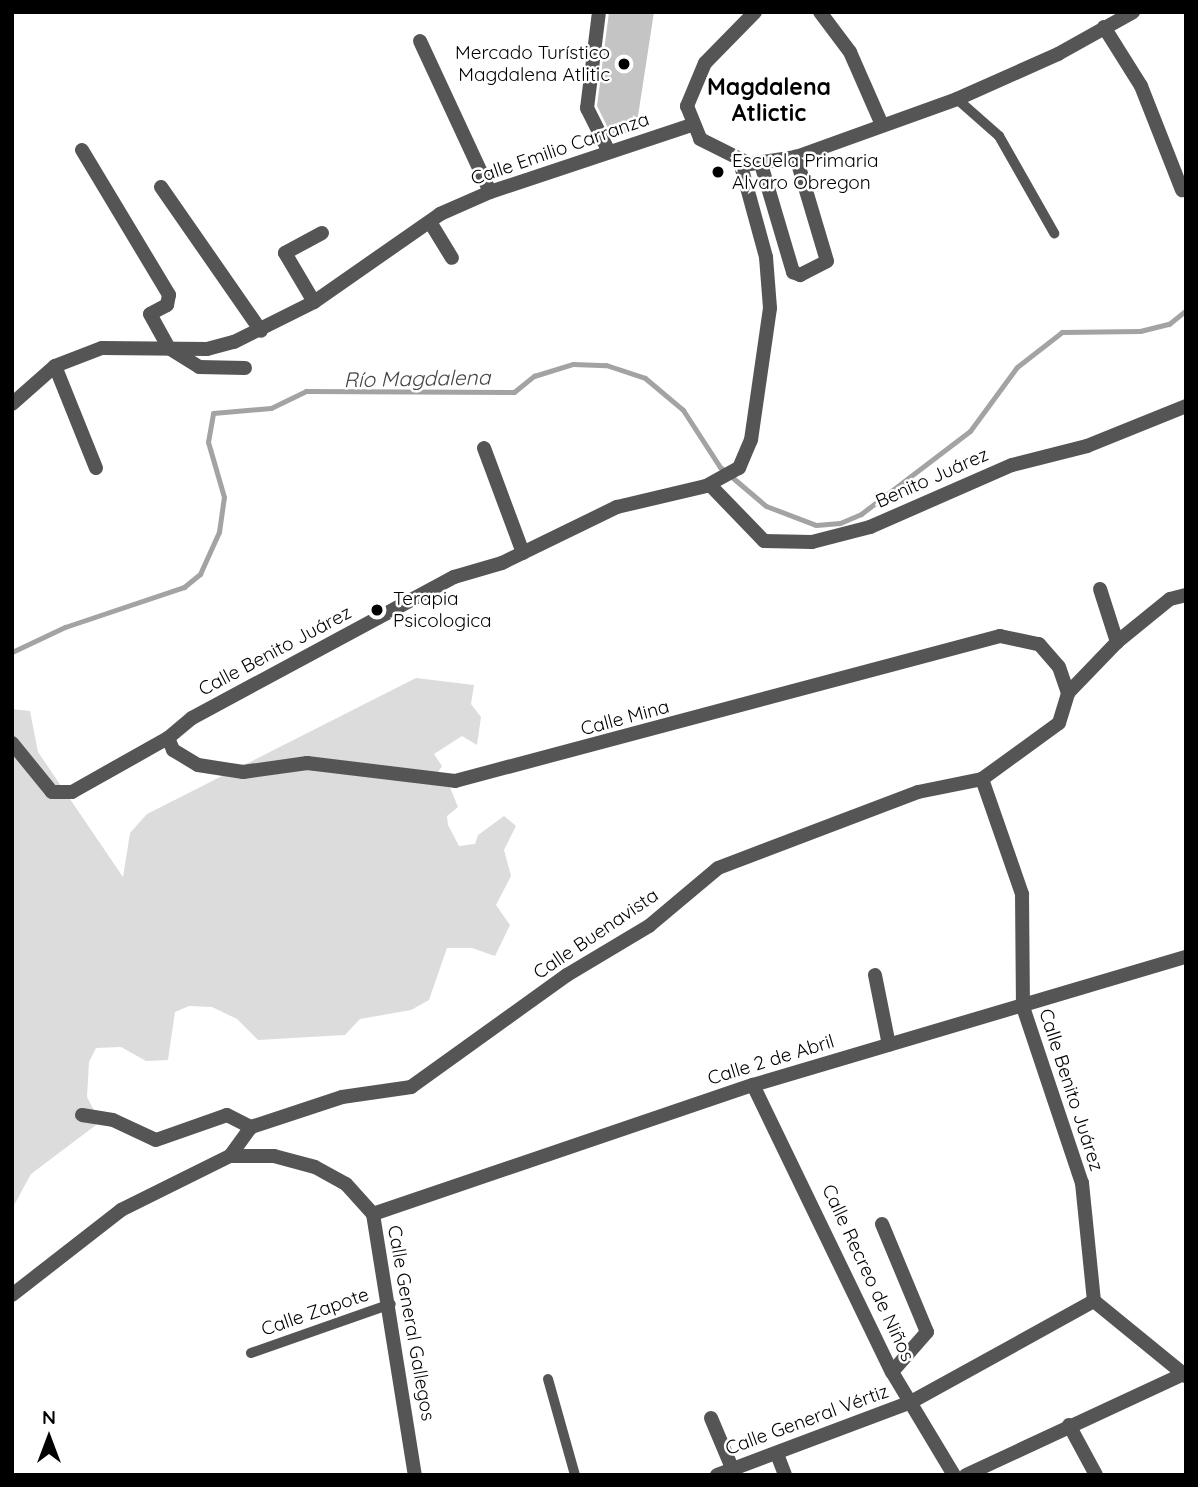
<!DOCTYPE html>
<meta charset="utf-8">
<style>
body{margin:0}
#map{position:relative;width:1198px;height:1487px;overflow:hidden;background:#fff;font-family:Quicksand,sans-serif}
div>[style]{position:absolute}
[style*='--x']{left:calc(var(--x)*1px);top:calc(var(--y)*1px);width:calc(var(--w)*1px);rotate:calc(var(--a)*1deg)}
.green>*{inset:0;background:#dcdcdc}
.stream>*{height:5px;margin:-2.5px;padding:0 2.5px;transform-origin:2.5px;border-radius:2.5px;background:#a3a3a3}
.building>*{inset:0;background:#c4c4c4}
.service>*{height:10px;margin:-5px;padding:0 5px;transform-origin:5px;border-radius:5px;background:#555}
.pedestrian>*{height:14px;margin:-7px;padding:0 7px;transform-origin:7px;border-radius:7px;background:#555}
.minor>*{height:14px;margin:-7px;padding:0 7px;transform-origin:7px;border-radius:7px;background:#555}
.tertiary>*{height:14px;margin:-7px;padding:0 7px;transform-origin:7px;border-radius:7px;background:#555}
.dots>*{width:19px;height:19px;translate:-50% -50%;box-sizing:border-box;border:4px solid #fff;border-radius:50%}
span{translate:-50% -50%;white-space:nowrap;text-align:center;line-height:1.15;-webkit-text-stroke:5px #fff;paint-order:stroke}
.poi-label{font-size:19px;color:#000}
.right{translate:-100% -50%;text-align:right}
.left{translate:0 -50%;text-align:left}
.street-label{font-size:19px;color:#000}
.water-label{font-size:21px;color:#444;font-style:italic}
.quarter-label{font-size:23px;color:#000;font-weight:700}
.frame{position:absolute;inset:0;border:14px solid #000;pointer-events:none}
.north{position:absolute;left:14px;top:1403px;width:70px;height:70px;-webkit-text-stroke:5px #fff;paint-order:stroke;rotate:0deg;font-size:19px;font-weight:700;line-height:28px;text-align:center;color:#000}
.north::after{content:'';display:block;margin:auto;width:24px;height:32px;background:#000;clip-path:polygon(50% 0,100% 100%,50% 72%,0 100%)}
</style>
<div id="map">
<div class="green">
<div style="clip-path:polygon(416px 678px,474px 685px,471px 704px,481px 717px,477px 745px,462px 736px,434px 754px,442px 766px,432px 782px,450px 787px,458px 807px,447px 816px,448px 825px,459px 846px,475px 844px,478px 835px,504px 816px,516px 826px,504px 850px,511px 876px,496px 905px,510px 925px,495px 956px,472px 948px,447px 948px,429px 1000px,411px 1010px,360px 1019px,345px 1035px,258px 1040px,237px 1019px,212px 1007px,189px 1006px,175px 1012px,168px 1060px,146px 1061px,121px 1047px,96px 1048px,89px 1062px,87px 1097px,100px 1122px,31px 1174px,12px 1209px,12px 709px,30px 711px,38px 752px,123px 877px,130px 833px,147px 814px)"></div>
</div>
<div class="stream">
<div style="--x:12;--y:652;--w:59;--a:-25.3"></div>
<div style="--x:65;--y:627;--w:126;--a:-18.6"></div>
<div style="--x:184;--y:587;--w:21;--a:-39"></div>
<div style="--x:200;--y:574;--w:46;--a:-65.7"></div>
<div style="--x:219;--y:532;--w:35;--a:-82"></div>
<div style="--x:224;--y:497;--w:57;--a:-106.2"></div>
<div style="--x:208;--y:442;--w:29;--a:-80"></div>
<div style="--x:213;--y:413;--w:58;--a:-4.9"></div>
<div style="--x:271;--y:408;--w:39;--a:-26"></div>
<div style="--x:306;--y:391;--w:208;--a:0.3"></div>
<div style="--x:514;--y:392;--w:26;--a:-39"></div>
<div style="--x:534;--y:376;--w:41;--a:-17.1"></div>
<div style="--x:573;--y:364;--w:33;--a:2"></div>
<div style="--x:606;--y:365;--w:41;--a:18.4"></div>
<div style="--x:645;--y:378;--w:50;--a:40.1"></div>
<div style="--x:683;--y:410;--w:68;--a:57"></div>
<div style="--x:720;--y:467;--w:60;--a:40.3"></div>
<div style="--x:766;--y:506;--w:53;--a:20.8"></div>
<div style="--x:816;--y:525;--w:24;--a:-5"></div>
<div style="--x:840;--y:523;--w:23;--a:-23"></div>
<div style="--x:861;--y:514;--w:137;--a:-37.3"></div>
<div style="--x:970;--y:431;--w:79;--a:-53.7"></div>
<div style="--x:1017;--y:367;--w:57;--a:-37.9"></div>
<div style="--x:1062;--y:332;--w:78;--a:-0.7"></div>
<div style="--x:1140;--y:331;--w:30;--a:-14"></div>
<div style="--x:1169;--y:324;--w:22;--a:-39"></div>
</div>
<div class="building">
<div style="clip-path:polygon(609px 12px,654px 12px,636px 129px,613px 138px,597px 106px)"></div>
</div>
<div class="service">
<div style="--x:957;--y:99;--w:56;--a:41.4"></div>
<div style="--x:999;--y:136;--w:112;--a:60.4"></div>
<div style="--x:251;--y:1353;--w:148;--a:-19.3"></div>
<div style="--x:548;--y:1379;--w:100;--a:74.3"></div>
</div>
<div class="pedestrian">
<div style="--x:430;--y:222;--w:42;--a:58.6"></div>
<div style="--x:169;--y:348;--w:36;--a:32"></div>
<div style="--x:199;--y:367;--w:46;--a:1.2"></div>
</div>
<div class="minor">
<div style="--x:599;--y:12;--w:97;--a:97.1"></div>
<div style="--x:587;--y:108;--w:49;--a:63.4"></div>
<div style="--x:820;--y:12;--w:50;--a:53.1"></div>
<div style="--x:850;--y:52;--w:80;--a:66.3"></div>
<div style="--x:1104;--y:27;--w:70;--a:57.9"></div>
<div style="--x:1141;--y:86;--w:112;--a:68.5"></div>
<div style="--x:420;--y:41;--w:166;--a:65.1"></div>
<div style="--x:82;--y:150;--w:169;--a:59"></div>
<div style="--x:169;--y:295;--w:10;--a:101"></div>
<div style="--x:167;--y:305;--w:19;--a:152"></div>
<div style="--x:150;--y:314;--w:39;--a:61"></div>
<div style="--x:761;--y:164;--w:113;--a:73.5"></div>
<div style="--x:793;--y:272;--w:8;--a:23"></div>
<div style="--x:800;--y:275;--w:30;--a:-27"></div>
<div style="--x:827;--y:261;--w:109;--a:-106.6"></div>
<div style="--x:161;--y:187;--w:175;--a:55.2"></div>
<div style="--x:314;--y:302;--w:57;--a:-120.6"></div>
<div style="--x:285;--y:253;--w:42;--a:-28.4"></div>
<div style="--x:55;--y:366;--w:110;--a:68.1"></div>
<div style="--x:484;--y:448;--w:112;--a:69.6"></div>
<div style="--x:710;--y:485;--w:78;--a:46"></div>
<div style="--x:764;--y:541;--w:48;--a:1.2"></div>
<div style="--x:812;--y:542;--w:60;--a:-14.5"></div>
<div style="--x:870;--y:527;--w:155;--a:-23.6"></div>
<div style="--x:1012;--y:465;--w:77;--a:-14.2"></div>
<div style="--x:1087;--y:446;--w:107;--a:-22"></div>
<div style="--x:1100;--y:589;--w:56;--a:72.2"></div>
<div style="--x:168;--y:738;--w:13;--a:67"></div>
<div style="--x:173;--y:750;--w:29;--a:31"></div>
<div style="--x:198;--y:765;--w:46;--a:8.8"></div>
<div style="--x:243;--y:772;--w:65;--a:-8"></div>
<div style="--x:307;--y:763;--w:149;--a:6.9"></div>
<div style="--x:455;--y:781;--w:564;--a:-14.9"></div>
<div style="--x:1000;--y:636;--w:40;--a:12"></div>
<div style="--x:1039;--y:644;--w:30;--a:49"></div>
<div style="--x:1059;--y:667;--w:28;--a:71"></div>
<div style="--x:12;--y:743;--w:63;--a:50.8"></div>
<div style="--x:52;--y:792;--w:20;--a:0"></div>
<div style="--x:72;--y:792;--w:110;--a:-29.4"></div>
<div style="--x:168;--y:738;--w:31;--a:-40"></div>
<div style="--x:192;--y:718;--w:298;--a:-28.3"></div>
<div style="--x:454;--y:577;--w:50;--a:-16.3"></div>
<div style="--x:502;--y:563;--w:128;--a:-26"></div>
<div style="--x:617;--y:507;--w:91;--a:-13.3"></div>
<div style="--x:706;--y:486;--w:38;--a:-29"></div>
<div style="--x:739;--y:468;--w:30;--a:-67"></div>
<div style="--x:751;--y:440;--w:133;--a:-81.8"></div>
<div style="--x:770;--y:308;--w:51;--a:-94.5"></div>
<div style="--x:766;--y:257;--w:98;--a:-105.3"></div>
<div style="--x:982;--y:779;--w:122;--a:70.8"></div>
<div style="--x:1022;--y:894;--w:113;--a:89.5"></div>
<div style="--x:1023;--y:1007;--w:186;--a:71.5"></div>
<div style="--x:1082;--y:1183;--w:119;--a:84.2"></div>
<div style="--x:1094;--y:1301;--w:119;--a:39.2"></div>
<div style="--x:875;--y:975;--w:71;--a:78.7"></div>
<div style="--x:753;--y:1085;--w:319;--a:64.2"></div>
<div style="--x:892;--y:1372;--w:120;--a:59"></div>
<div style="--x:82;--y:1115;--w:31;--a:9"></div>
<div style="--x:113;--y:1120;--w:47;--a:24.9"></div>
<div style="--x:156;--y:1140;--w:75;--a:-19.4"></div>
<div style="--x:227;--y:1115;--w:27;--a:27"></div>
<div style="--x:230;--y:1156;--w:44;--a:0"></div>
<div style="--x:274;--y:1156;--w:42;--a:15"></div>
<div style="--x:315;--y:1167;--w:35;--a:29"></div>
<div style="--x:346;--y:1184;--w:40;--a:48"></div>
<div style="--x:373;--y:1214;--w:264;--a:80.9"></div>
<div style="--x:373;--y:1214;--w:401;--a:-18.8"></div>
<div style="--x:753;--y:1085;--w:452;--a:-16.5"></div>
<div style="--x:882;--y:1224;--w:117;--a:67.4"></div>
<div style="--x:927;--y:1332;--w:53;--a:131.2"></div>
<div style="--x:12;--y:1295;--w:138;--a:-37.9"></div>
<div style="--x:121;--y:1210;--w:122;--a:-26.4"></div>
<div style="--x:230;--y:1156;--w:36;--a:-54"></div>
<div style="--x:251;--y:1127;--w:96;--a:-18.2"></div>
<div style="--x:342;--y:1097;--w:70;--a:-8.2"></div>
<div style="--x:411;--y:1087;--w:192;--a:-35.7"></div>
<div style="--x:567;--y:975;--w:96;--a:-30.9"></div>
<div style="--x:649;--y:926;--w:90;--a:-40"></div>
<div style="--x:718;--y:868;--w:214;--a:-20.8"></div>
<div style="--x:918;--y:792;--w:65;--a:-11.5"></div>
<div style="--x:982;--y:779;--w:95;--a:-36"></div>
<div style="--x:1059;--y:723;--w:31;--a:-73"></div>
<div style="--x:1068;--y:693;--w:71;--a:-46.1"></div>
<div style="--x:1117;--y:642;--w:68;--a:-39.1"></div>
<div style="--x:1170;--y:599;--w:16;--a:-14"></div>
<div style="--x:711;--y:1418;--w:54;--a:67.2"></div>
<div style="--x:1069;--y:1425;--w:57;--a:61.6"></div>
<div style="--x:777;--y:1454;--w:22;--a:69"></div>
<div style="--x:717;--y:1475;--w:207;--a:-20.6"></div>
<div style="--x:911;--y:1402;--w:209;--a:-28.9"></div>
<div style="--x:966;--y:1475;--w:240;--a:-24.9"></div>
</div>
<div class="tertiary">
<div style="--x:755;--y:12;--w:71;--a:134.4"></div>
<div style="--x:705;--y:63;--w:47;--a:112.7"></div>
<div style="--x:687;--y:106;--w:35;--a:68"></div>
<div style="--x:700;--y:139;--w:56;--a:26.6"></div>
<div style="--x:750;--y:164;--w:47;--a:-8.7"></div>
<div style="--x:796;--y:157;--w:171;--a:-19.8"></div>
<div style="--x:957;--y:99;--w:111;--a:-24"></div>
<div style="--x:1058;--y:54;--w:86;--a:-29.2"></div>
<div style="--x:12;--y:404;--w:57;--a:-41.5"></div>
<div style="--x:55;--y:366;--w:50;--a:-21"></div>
<div style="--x:102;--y:348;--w:105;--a:0.5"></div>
<div style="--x:207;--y:349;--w:28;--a:-15"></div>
<div style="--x:234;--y:342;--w:89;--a:-26.6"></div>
<div style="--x:314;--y:302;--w:154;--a:-34.9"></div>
<div style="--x:440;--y:214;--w:55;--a:-23.7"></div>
<div style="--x:490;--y:192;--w:212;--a:-18.4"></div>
</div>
<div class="dots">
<div style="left:624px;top:64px;background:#000"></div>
<div style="left:718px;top:172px;background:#000"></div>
<div style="left:377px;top:610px;background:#000"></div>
</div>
<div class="poi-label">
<span class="right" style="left:610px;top:64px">Mercado Turístico<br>Magdalena Atlitic</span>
<span class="left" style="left:732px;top:172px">Escuela Primaria<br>Alvaro Obregon</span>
<span class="left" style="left:393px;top:610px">Terapia<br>Psicologica</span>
</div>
<div class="street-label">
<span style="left:560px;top:149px;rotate:-19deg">Calle Emilio Carranza</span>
<span style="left:932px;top:478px;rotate:-24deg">Benito Juárez</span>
<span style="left:275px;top:651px;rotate:-28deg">Calle Benito Juárez</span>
<span style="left:625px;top:718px;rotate:-15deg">Calle Mina</span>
<span style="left:596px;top:934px;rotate:-34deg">Calle Buenavista</span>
<span style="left:771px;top:1060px;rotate:-17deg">Calle 2 de Abril</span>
<span style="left:1071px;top:1090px;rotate:72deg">Calle Benito Juárez</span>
<span style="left:868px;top:1273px;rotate:65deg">Calle Recreo de Niños</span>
<span style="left:315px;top:1312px;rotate:-19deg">Calle Zapote</span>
<span style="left:411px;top:1323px;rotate:80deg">Calle General Gallegos</span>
<span style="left:807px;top:1420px;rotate:-20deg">Calle General Vértiz</span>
</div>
<div class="water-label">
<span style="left:417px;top:378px;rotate:-1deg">Río Magdalena</span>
</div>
<div class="quarter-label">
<span style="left:769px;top:100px">Magdalena<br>Atlictic</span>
</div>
<div class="frame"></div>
<div class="north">N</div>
</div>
